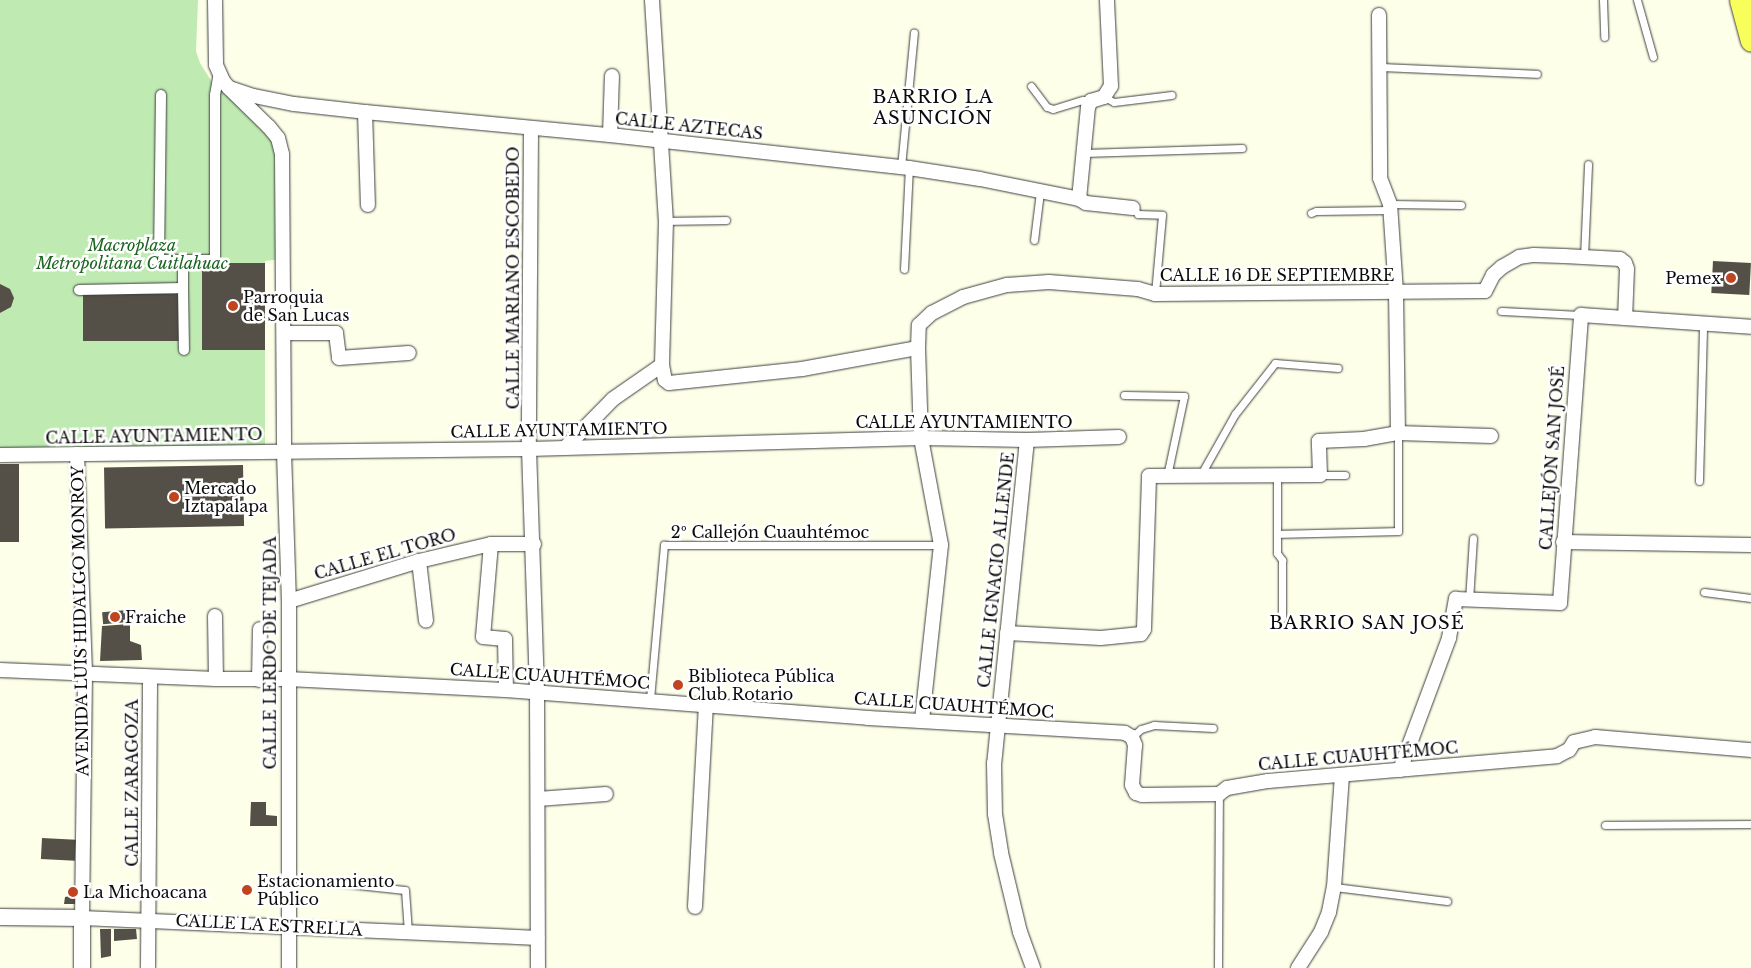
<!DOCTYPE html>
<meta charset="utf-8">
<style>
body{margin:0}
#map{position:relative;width:1751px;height:968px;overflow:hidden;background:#fdffe9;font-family:"Libre Baskerville",serif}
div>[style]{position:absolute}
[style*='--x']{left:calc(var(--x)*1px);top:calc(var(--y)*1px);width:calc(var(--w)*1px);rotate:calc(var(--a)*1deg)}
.green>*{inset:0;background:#bfeab2}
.building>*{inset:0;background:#545047;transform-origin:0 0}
.roads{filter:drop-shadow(0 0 1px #3e3e3e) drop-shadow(0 0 1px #3e3e3e)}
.service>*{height:7px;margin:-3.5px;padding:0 3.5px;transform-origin:3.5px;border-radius:3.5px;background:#fff}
.pedestrian>*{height:10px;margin:-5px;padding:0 5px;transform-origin:5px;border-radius:5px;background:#fff}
.minor>*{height:14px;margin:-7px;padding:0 7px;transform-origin:7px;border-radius:7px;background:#fff}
.tertiary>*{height:16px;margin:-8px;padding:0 8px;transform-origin:8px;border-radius:8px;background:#fff}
.primary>*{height:21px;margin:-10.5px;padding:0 10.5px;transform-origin:10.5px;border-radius:10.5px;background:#f8fe5a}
.dots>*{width:14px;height:14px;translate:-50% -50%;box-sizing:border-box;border:2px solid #fff;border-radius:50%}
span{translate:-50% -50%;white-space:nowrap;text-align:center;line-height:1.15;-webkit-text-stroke:5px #fff;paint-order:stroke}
.street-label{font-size:16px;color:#0b0b0b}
.park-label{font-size:16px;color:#1a641f;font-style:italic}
.poi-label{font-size:16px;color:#0b0b0b}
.right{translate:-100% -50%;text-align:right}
.left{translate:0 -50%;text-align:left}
.neighbourhood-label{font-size:18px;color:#0b0b0b;letter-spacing:1px}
</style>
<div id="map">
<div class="green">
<div style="clip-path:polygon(0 0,198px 0,196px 51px,200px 63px,215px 87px,239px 101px,266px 129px,278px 150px,281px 259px,265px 261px,265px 447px,0 451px)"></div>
</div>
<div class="building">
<div style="left:1713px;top:261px;width:38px;height:32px;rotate:3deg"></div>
<div style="left:202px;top:263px;width:63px;height:87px"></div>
<div style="clip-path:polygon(0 284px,10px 289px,14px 298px,11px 307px,0 313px)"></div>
<div style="left:83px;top:294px;width:99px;height:47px"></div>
<div style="left:0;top:464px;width:19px;height:78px"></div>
<div style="left:243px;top:465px;width:61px;height:139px;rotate:89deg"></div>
<div style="left:127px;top:610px;width:12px;height:25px;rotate:85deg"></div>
<div style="clip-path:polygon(130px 624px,130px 641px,141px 645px,142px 660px,100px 661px,102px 626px)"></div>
<div style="clip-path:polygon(251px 802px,266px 802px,266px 815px,277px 816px,277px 826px,250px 826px)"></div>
<div style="left:42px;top:838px;width:34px;height:21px;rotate:3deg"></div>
<div style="clip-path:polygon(71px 888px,75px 888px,75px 904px,64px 904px,65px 897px,70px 896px)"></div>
<div style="clip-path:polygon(100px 929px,111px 929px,111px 956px,101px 958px)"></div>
<div style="clip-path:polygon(114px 929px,136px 929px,137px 939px,114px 941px)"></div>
</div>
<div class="roads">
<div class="service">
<div style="--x:1603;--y:0;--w:37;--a:88"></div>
<div style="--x:1637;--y:0;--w:59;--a:74.3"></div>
<div style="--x:1379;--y:67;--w:158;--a:2.5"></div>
<div style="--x:1031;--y:86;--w:26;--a:53"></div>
<div style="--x:1047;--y:107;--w:6;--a:18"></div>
<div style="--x:1053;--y:109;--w:31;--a:-17"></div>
<div style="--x:1083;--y:100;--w:8;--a:7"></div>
<div style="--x:1104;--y:97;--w:11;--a:27"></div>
<div style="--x:1114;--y:102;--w:58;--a:-6.9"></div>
<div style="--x:1084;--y:153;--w:158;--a:-1.8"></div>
<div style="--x:901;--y:167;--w:135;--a:-84.5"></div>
<div style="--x:1390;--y:204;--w:71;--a:0.8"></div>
<div style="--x:1133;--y:208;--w:8;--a:50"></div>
<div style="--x:1138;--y:214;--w:24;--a:2"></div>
<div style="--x:1162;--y:215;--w:79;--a:95.1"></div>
<div style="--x:1311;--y:213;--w:5;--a:-22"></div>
<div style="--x:1316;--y:211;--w:74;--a:-0.8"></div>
<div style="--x:666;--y:221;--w:60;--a:-1"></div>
<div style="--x:1034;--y:240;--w:48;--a:-82.9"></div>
<div style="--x:1584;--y:257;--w:93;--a:-87.5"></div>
<div style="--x:904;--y:269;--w:101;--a:-87.2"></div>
<div style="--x:1501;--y:311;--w:80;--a:2.9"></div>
<div style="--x:1124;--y:395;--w:60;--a:1"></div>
<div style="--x:1184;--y:396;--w:82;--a:102"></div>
<div style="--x:1320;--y:475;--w:25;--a:0"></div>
<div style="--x:1200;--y:476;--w:71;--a:-60.6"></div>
<div style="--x:1235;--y:414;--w:65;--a:-51.9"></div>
<div style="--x:1275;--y:363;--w:63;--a:4.5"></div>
<div style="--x:1277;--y:476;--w:77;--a:90"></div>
<div style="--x:1277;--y:553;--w:9;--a:54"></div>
<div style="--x:1282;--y:560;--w:58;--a:90"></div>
<div style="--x:1699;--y:481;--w:158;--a:-88.5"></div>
<div style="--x:1277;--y:534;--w:121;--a:-1.4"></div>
<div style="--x:1398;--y:531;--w:98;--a:-90"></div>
<div style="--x:1704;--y:592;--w:47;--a:7.3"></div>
<div style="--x:1469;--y:600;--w:62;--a:-86.3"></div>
<div style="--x:650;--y:699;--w:155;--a:-84.8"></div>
<div style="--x:664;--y:545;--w:277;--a:0"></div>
<div style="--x:1132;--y:737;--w:12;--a:-42"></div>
<div style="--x:1141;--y:729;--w:14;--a:-17"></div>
<div style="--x:1154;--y:725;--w:59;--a:2.9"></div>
<div style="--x:1605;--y:825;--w:146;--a:-0.4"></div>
<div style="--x:330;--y:882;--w:75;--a:6.1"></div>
<div style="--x:405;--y:890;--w:42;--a:85.9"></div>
<div style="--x:1334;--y:887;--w:114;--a:7.1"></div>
<div style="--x:1218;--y:968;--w:174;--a:-89.7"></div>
</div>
<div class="pedestrian">
<div style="--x:155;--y:260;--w:28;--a:0"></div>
<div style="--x:159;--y:260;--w:165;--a:-89.3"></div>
<div style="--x:183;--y:288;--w:62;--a:89.1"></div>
<div style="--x:79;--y:290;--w:104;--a:-1.1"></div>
<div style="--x:183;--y:288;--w:28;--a:-90"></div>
<div style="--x:183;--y:260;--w:32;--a:0"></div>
<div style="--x:215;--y:260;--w:165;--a:-90"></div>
<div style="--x:215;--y:95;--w:23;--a:-80"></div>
</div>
<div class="minor">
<div style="--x:215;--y:0;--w:65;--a:89.1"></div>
<div style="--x:216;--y:65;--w:17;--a:66"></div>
<div style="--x:223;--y:81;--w:9;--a:49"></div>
<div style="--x:229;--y:88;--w:26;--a:18"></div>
<div style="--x:254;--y:96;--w:41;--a:11.3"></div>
<div style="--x:294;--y:104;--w:71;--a:6.4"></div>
<div style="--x:365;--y:112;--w:246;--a:5.4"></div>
<div style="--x:610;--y:135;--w:301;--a:6.3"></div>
<div style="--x:909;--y:168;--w:72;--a:8.8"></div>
<div style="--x:980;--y:179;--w:101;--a:11.4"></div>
<div style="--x:1079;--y:199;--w:8;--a:30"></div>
<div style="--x:1086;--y:203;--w:47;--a:6.1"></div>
<div style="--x:652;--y:0;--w:221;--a:86.4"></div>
<div style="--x:666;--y:221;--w:144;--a:91.6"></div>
<div style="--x:662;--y:365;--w:15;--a:79"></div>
<div style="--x:665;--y:380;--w:5;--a:37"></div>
<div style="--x:669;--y:383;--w:134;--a:-6"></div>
<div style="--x:802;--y:369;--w:118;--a:-10.3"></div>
<div style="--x:918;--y:348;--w:23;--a:-88"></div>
<div style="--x:919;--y:325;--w:18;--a:-43"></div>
<div style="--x:932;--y:313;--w:35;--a:-27"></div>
<div style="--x:963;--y:297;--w:46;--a:-15.3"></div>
<div style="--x:1007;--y:285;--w:42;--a:-4.1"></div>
<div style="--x:1049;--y:282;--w:89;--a:4.5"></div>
<div style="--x:1138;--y:289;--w:18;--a:16"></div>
<div style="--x:1155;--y:294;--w:330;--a:-0.5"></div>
<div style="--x:1485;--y:291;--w:18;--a:-63"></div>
<div style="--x:1493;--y:275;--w:12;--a:-42"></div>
<div style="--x:1502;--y:267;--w:20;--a:-30"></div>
<div style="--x:1519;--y:257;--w:15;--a:-8"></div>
<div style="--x:1534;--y:255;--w:30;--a:2"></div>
<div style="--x:1564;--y:256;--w:56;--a:3.1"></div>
<div style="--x:1620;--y:259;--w:6;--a:39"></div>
<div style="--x:1625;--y:263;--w:6;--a:72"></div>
<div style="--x:1627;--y:269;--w:49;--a:92.3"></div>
<div style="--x:1379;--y:15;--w:163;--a:89.6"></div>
<div style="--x:1380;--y:178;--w:28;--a:69"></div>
<div style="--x:1390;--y:204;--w:88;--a:86.1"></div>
<div style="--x:1396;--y:292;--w:141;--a:89.2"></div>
<div style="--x:230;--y:89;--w:54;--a:44.3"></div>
<div style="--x:269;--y:127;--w:14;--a:51"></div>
<div style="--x:278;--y:138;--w:16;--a:76"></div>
<div style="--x:282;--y:154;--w:298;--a:89.6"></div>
<div style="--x:284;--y:452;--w:149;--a:88.1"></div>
<div style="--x:289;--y:601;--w:367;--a:90"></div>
<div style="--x:365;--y:112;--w:93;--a:88.2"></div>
<div style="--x:531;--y:129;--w:320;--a:90.4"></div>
<div style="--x:529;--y:449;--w:243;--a:88.1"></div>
<div style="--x:537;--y:692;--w:276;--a:89.8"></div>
<div style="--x:610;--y:135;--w:59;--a:-88.1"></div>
<div style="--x:1079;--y:199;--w:92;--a:-84.4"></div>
<div style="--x:1088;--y:107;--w:7;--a:-63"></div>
<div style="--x:1091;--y:101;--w:14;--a:-17"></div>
<div style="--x:1104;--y:97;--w:13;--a:-58"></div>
<div style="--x:1111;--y:86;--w:86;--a:-92.7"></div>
<div style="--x:284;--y:333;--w:52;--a:0"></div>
<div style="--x:336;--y:333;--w:25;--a:83"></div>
<div style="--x:339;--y:358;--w:70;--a:-4.1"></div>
<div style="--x:918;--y:348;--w:90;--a:88.1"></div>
<div style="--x:921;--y:438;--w:109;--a:79.4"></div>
<div style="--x:941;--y:545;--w:176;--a:96.2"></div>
<div style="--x:1027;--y:440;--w:325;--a:95.8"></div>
<div style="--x:994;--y:763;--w:51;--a:88.9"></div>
<div style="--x:995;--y:814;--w:39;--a:81"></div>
<div style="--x:1001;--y:853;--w:81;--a:76.5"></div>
<div style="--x:1020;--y:932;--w:38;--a:70"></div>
<div style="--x:566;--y:447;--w:67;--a:-45.6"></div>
<div style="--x:613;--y:399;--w:60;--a:-34.8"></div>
<div style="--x:77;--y:454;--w:221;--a:87.9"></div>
<div style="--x:85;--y:675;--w:243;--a:90.7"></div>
<div style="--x:82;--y:918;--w:456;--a:2.5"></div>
<div style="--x:0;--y:455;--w:529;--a:-0.65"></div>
<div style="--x:529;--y:449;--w:392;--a:-1.6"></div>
<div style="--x:921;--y:438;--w:106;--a:1.1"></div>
<div style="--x:1027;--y:440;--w:92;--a:-1.9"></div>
<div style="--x:1563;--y:542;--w:188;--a:0.9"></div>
<div style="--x:491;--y:544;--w:93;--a:94.9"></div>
<div style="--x:483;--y:637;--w:22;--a:5"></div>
<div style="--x:505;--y:639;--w:51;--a:88.9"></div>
<div style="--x:419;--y:561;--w:60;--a:83.3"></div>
<div style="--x:289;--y:601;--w:136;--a:-17.1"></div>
<div style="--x:419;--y:561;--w:74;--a:-13.3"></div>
<div style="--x:491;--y:544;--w:43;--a:0"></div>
<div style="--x:215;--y:616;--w:63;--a:89.1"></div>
<div style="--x:1007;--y:633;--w:94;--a:3"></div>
<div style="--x:1101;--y:638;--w:40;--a:-5.7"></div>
<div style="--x:1141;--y:634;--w:6;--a:-59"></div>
<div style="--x:1144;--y:629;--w:153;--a:-88.1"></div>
<div style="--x:1149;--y:476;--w:171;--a:-0.3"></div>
<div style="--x:1320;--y:475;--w:34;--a:-92"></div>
<div style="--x:1319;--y:441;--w:45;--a:-2.5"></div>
<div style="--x:1364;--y:439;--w:35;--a:-10"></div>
<div style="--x:1398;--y:433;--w:93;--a:1.8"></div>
<div style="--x:0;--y:670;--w:216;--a:2.4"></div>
<div style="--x:216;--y:679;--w:72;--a:0"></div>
<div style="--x:288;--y:679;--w:218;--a:2.9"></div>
<div style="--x:506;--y:690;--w:363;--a:4.4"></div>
<div style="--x:868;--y:718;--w:257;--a:3.3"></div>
<div style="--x:1125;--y:733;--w:8;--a:30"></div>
<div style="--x:1132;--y:737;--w:9;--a:69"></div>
<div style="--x:1135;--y:745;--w:40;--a:94.3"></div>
<div style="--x:1132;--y:785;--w:9;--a:63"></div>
<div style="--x:1136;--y:793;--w:6;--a:18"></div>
<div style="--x:1142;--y:795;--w:77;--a:-0.7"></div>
<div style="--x:1219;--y:794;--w:10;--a:-37"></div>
<div style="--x:1227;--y:788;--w:42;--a:-9.7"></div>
<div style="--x:1268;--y:781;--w:290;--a:-4.9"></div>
<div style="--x:1557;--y:756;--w:13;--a:-27"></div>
<div style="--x:1569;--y:750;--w:9;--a:-58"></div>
<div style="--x:1574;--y:742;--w:22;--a:-13"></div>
<div style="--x:1595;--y:737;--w:157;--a:4.8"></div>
<div style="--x:259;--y:680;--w:51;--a:-88.9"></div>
<div style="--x:1400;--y:770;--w:141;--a:-69.6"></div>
<div style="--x:1449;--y:638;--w:40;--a:-80"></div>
<div style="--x:1456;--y:599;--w:104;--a:2.2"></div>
<div style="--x:1560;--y:603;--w:289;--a:-85.8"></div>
<div style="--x:1581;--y:315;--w:170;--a:4"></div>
<div style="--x:538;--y:799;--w:68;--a:-4.2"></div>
<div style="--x:695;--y:907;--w:202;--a:-86.9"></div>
<div style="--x:148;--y:968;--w:291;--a:-89.6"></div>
<div style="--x:1298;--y:968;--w:43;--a:-57.4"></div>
<div style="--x:1321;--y:932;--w:22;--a:-68"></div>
<div style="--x:1329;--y:912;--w:25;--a:-79"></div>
<div style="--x:1334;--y:887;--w:112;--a:-85.9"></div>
</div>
<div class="tertiary">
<div style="--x:0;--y:917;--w:82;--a:0.7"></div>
<div style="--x:82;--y:918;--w:50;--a:90"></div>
</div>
<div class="primary">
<div style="--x:1740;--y:0;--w:42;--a:75"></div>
</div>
</div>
<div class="dots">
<div style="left:1731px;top:278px;background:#c0441e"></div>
<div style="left:233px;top:306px;background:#c0441e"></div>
<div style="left:174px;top:497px;background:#c0441e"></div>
<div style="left:115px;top:617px;background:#c0441e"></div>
<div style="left:678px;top:685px;background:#c0441e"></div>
<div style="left:247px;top:890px;background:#c0441e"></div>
<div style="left:73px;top:892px;background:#c0441e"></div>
</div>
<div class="street-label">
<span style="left:689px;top:126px;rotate:6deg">CALLE AZTECAS</span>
<span style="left:1277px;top:275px">CALLE 16 DE SEPTIEMBRE</span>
<span style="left:513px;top:278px;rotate:-90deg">CALLE MARIANO ESCOBEDO</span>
<span style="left:964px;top:422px">CALLE AYUNTAMIENTO</span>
<span style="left:559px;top:430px;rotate:-1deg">CALLE AYUNTAMIENTO</span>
<span style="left:154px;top:436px;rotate:-1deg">CALLE AYUNTAMIENTO</span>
<span style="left:1552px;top:458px;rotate:-86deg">CALLEJÓN SAN JOSÉ</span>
<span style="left:770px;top:532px">2º Callejón Cuauhtémoc</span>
<span style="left:385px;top:554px;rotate:-16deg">CALLE EL TORO</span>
<span style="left:996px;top:570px;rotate:-84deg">CALLE IGNACIO ALLENDE</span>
<span style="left:80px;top:621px;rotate:-91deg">AVENIDA LUIS HIDALGO MONROY</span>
<span style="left:270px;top:653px;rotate:-90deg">CALLE LERDO DE TEJADA</span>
<span style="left:550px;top:676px;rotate:4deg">CALLE CUAUHTÉMOC</span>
<span style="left:954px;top:705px;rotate:4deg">CALLE CUAUHTÉMOC</span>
<span style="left:1358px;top:756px;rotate:-5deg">CALLE CUAUHTÉMOC</span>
<span style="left:132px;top:783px;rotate:-90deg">CALLE ZARAGOZA</span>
<span style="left:269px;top:925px;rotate:3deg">CALLE LA ESTRELLA</span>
</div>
<div class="park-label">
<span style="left:132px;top:254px">Macroplaza<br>Metropolitana Cuitlahuac</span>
</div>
<div class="poi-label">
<span class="right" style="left:1721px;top:278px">Pemex</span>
<span class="left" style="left:243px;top:306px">Parroquia<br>de San Lucas</span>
<span class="left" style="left:184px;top:497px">Mercado<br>Iztapalapa</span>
<span class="left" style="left:125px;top:617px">Fraiche</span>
<span class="left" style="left:688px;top:685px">Biblioteca Pública<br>Club Rotario</span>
<span class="left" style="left:257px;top:890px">Estacionamiento<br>Público</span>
<span class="left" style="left:83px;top:892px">La Michoacana</span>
</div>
<div class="neighbourhood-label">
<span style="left:933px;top:108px">BARRIO LA<br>ASUNCIÓN</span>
<span style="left:1367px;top:623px">BARRIO SAN JOSÉ</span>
</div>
</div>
